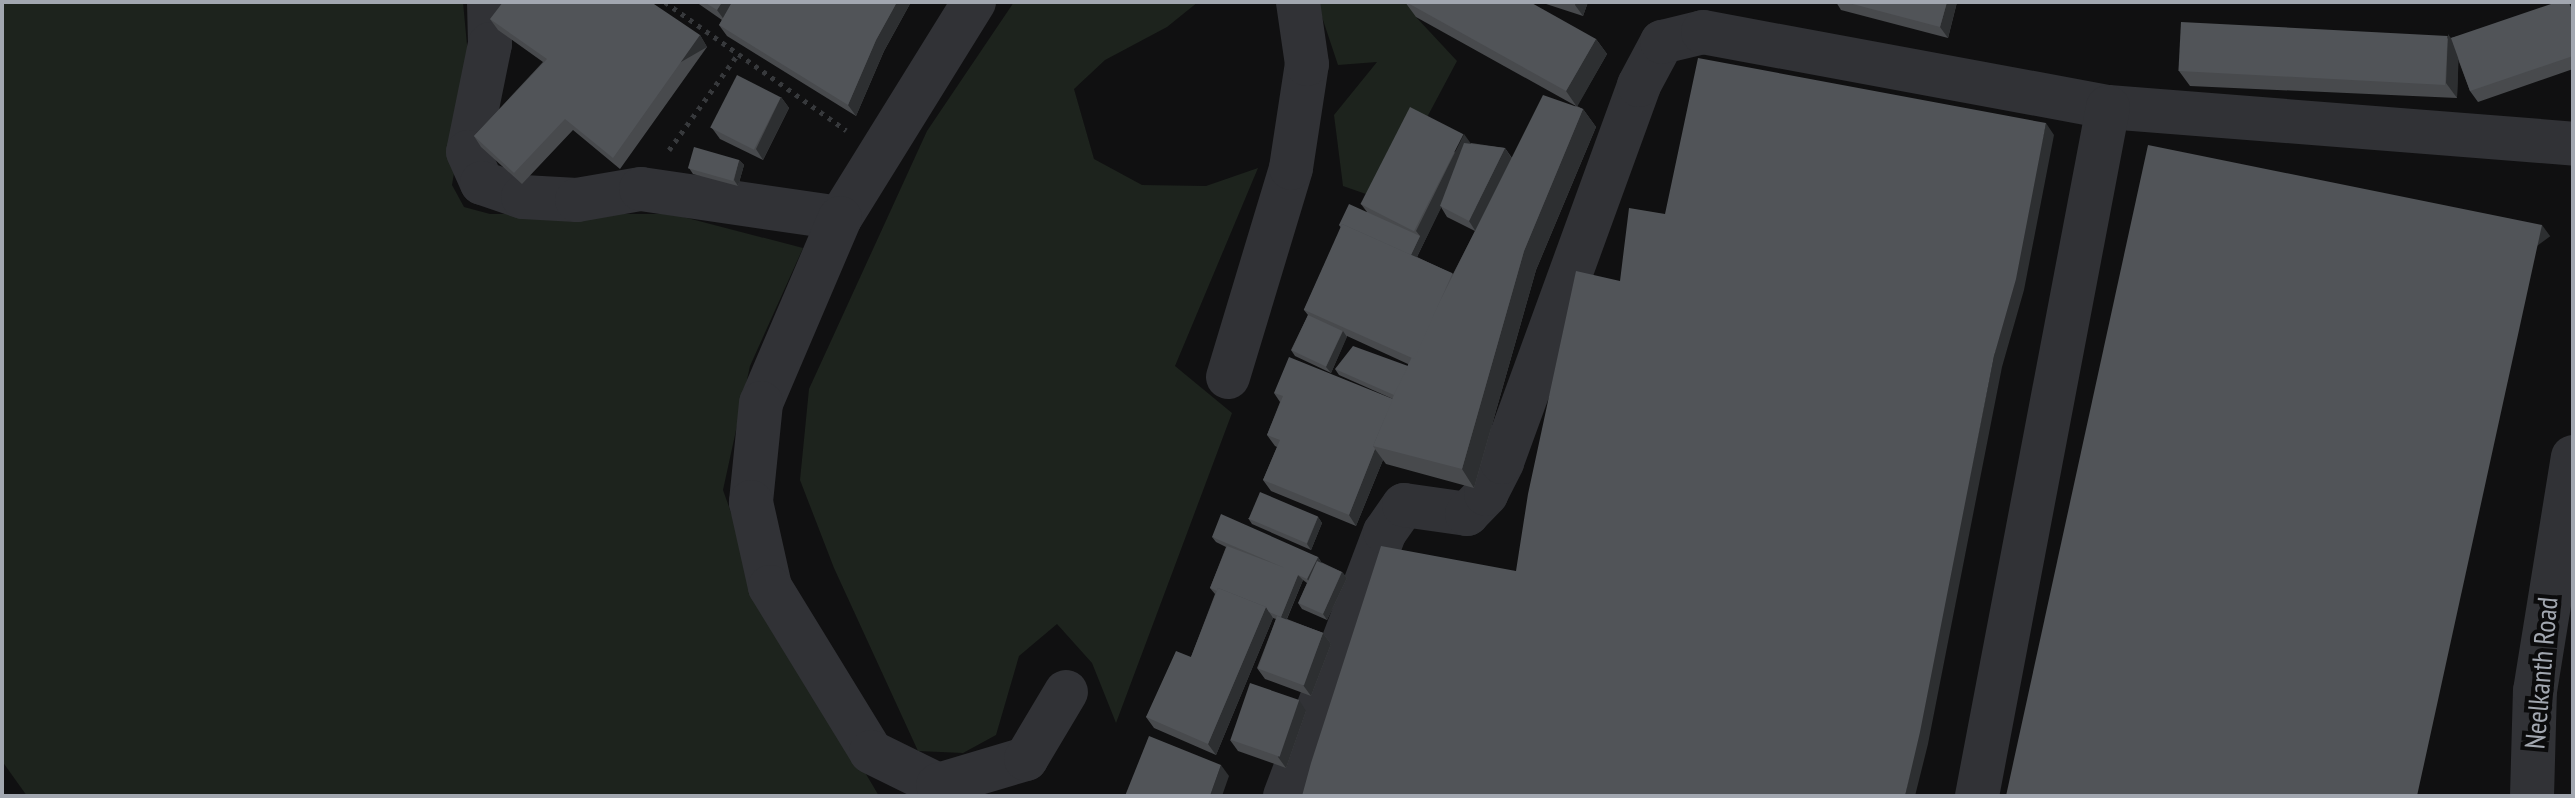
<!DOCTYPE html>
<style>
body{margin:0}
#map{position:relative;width:2575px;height:798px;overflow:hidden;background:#101011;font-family:"PT Sans Narrow",sans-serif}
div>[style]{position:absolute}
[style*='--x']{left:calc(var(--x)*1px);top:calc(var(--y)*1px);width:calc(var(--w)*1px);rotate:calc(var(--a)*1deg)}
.green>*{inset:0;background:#1d231d}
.path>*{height:5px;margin-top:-2.5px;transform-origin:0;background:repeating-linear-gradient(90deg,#37393c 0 4px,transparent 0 10px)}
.minor>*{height:44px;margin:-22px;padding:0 22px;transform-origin:22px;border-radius:22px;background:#313236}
.wall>*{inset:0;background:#484a4d}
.shaded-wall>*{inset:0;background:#2d2f31;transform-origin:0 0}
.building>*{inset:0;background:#515458;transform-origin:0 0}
span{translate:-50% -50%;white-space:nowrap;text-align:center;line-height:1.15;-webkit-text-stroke:8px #0b0b0c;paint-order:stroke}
.street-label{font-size:28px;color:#a2a7b0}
.frame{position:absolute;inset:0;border:4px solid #a2a7b0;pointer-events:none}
</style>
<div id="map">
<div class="green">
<div style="clip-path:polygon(2px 2px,463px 2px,470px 77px,452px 185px,464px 207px,490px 214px,672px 214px,803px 248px,750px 366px,723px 490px,761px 597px,879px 796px,27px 796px,2px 761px)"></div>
<div style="clip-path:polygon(1014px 2px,1198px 2px,1167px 27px,1105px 60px,1074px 89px,1094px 159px,1142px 185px,1206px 186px,1258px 168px,1175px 366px,1232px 413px,1116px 723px,1092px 663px,1057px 624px,1019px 656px,996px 735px,963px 753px,918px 751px,834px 568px,800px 480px,809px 389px,927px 131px)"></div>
<div style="clip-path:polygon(1317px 2px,1424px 2px,1416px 17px,1457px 61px,1383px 200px,1343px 186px,1334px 115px,1377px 62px,1338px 65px)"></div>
</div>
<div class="path">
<div style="--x:665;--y:2;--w:222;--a:35.3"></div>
<div style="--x:669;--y:150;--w:118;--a:-54.3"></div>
</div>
<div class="minor">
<div style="--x:489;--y:2;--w:42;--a:88.6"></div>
<div style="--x:490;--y:44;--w:110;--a:101.5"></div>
<div style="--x:468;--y:152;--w:34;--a:66"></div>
<div style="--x:482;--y:183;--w:43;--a:18.9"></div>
<div style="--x:523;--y:197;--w:54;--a:3.2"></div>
<div style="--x:577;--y:200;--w:65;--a:-9.8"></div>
<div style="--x:641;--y:189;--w:201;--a:8.3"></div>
<div style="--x:974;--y:2;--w:254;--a:121.8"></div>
<div style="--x:840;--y:218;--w:201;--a:113.1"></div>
<div style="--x:761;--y:403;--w:100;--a:95.8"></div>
<div style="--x:751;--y:502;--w:87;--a:77.4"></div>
<div style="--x:770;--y:587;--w:193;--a:58.5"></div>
<div style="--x:871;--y:752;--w:75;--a:26.2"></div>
<div style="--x:938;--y:785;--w:92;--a:-16.5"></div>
<div style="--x:1026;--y:759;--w:78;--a:-59.2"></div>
<div style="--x:1228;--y:377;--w:218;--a:-73.2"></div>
<div style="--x:1291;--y:168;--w:105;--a:-81.3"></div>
<div style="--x:1307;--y:64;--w:63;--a:-98.3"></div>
<div style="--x:1285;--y:796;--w:282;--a:-69.3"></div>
<div style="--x:1385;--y:532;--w:33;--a:-55"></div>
<div style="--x:1404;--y:505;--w:64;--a:8.1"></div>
<div style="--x:1467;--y:514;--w:28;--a:-46"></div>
<div style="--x:1486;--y:494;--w:36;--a:-63"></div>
<div style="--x:1502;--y:462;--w:401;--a:-70"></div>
<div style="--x:1639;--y:85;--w:49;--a:-61.9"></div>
<div style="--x:1662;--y:42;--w:42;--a:-13.7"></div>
<div style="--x:1703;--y:32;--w:412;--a:10.5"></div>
<div style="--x:2108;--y:107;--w:466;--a:4.5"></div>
<div style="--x:1977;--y:796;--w:701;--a:-79.23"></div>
<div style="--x:2532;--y:796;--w:105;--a:-88.4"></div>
<div style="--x:2535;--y:691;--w:237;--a:-80.8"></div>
</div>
<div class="wall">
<div style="clip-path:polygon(696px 2px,911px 2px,884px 51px,856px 116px,727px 36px,719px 25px,722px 20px)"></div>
<div style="clip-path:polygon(evenodd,1405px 2px,1596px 39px,1607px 54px,1577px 106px,1583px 109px,1596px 127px,1536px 270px,1474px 488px,1386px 464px,1383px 460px,1356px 526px,1271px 491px,1263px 480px,1277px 447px,1275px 446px,1267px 435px,1280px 402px,1274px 393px,1393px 399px,1339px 375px,1335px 369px,1408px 366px,1408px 364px,1347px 336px,1331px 373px,1295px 356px,1291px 350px,1308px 315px,1304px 310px,1341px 228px,1339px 225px,1367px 212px,1361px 204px,1471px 143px,1505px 148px,1512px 158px,1576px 106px,1416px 17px,1405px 2px,1441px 207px,1447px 217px,1475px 231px,1453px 274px,1417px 257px,1441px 207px)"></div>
<div style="clip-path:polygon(1540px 2px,1588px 2px,1583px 16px)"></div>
<div style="clip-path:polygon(1836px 2px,1957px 2px,1948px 38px,1841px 10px)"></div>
<div style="clip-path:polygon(2573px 6px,2573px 69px,2478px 102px,2470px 91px,2458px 59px,2457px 98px,2190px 86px,2179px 71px,2451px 38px)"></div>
<div style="clip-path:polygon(490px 19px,700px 35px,707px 47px,620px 169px,573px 130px,522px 184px,481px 147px,474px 136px,543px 62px,498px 30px)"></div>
<div style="clip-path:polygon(781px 97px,789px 108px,763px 160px,720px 139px,712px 128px)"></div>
<div style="clip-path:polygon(739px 160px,744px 165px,738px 186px,693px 174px,689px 168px)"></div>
<div style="clip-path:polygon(1318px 517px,1322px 523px,1311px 550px,1252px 524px,1248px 518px)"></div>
<div style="clip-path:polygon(1212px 537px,1318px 557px,1321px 562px,1342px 572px,1347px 578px,1327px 620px,1302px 609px,1298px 603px,1307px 583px,1303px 580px,1287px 619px,1323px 633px,1331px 644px,1311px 696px,1265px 679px,1257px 668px,1276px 619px,1273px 618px,1216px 755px,1154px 728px,1146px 717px,1191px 657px,1215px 594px,1210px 588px,1226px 547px,1216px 542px)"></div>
<div style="clip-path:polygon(1306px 711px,1286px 768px,1238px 751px,1230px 740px)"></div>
</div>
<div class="shaded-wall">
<div style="clip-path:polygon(722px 2px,737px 2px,725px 21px,717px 10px)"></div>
<div style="clip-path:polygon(897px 2px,911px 2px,884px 51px,856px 116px,848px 105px,876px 40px)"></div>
<div style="clip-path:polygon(1576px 2px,1588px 2px,1583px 16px,1575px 5px)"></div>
<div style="clip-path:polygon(1947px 2px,1957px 2px,1948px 38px,1940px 27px)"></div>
<div style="clip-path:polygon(2448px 34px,2459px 49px,2457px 98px,2446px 83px)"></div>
<div style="left:700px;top:35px;width:14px;height:151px;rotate:60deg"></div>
<div style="clip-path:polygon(1596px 39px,1607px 54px,1577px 107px,1566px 91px)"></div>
<div style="clip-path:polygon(781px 97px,789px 108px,763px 160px,756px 149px)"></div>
<div style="clip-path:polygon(1583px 109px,1596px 127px,1536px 270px,1474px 488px,1462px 469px,1524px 251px)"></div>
<div style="clip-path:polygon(2046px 123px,2054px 135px,2024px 290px,2002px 367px,1928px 744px,1915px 796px,1905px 796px,1994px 356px)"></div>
<div style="clip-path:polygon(1464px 134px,1472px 145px,1414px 263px,1410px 257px,1420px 236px,1416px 231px)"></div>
<div style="clip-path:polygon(1505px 148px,1512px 159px,1476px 232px,1469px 221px)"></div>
<div style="clip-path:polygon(739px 160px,744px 165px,738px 186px,734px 180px)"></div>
<div style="left:2542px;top:225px;width:14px;height:585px;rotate:54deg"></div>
<div style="clip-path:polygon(1343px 331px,1347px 337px,1331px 373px,1326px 367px)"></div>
<div style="clip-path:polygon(1375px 449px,1383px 460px,1356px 526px,1349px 515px)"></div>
<div style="clip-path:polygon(1318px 517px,1322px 523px,1311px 550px,1307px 544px)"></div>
<div style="clip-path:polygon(1318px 557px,1322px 563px,1311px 584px,1307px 579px)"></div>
<div style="clip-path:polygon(1342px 572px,1347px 578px,1327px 620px,1323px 614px)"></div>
<div style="clip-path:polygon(1298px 575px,1303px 580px,1285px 623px,1281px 617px)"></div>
<div style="clip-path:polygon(1266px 607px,1273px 618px,1216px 755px,1208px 744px)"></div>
<div style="clip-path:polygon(1323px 633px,1331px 644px,1311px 696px,1303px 685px)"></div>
<div style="clip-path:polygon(1299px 700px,1306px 711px,1286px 768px,1278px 757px)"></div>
<div style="clip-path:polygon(1221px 765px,1229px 776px,1222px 796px,1210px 796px)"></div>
</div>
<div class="building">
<div style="clip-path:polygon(503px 2px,651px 2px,700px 35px,613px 158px,565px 119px,514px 173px,474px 136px,547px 59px,490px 19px)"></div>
<div style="clip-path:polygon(704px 2px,722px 2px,717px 10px)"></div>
<div style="clip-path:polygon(732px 2px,897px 2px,876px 40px,848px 105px,719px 25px)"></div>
<div style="clip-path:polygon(1406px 2px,1530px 2px,1596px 39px,1566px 91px)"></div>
<div style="clip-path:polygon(1845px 2px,1947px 2px,1940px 27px)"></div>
<div style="clip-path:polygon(2557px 2px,2569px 2px,2573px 14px,2573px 56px,2470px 91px,2451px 38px)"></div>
<div style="left:2181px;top:22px;width:267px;height:49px;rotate:3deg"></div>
<div style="clip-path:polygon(1698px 58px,2046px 123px,2016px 279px,1994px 356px,1920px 732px,1905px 796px,1302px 796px,1311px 763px,1381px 546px,1516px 571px,1528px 494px,1576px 271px,1620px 281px,1629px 208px,1665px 214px)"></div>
<div style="left:737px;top:75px;width:49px;height:59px;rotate:27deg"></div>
<div style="clip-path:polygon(1543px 95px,1583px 109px,1524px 251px,1462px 469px,1373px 446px,1398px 385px)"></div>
<div style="left:1410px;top:107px;width:60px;height:109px;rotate:27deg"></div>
<div style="clip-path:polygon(1464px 143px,1505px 148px,1469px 221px,1440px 206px)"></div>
<div style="clip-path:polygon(2148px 145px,2542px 225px,2417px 796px,2006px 796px)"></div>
<div style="left:694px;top:147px;width:47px;height:22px;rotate:16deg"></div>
<div style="clip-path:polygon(1349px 204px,1420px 236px,1411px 255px,1342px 224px,1341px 226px,1339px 225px)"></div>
<div style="left:1342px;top:224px;width:121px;height:94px;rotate:24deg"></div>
<div style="left:1308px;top:315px;width:38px;height:39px;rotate:25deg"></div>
<div style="clip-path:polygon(1353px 346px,1408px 366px,1394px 395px,1335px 369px)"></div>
<div style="clip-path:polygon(1289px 357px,1393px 399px,1373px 446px,1375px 449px,1349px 515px,1263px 480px,1280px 440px,1267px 435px,1283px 396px,1274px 393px)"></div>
<div style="left:1260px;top:492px;width:63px;height:29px;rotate:23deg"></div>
<div style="clip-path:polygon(1221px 514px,1318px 557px,1307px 579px,1298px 575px,1281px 617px,1269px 612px,1266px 607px,1218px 588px,1217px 591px,1210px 588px,1227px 546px,1285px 568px,1212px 537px)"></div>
<div style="left:1317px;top:561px;width:27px;height:46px;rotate:24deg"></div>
<div style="clip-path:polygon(1218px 588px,1266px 607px,1208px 744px,1146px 717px,1176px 651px,1191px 657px)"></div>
<div style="left:1277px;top:616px;width:49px;height:56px;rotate:20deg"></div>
<div style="left:1250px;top:683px;width:52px;height:60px;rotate:19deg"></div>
<div style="clip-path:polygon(1149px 736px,1221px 765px,1210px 796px,1125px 796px)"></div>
</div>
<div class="street-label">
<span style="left:2541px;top:673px;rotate:-85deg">Neelkanth Road</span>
</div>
<div class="frame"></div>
</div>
